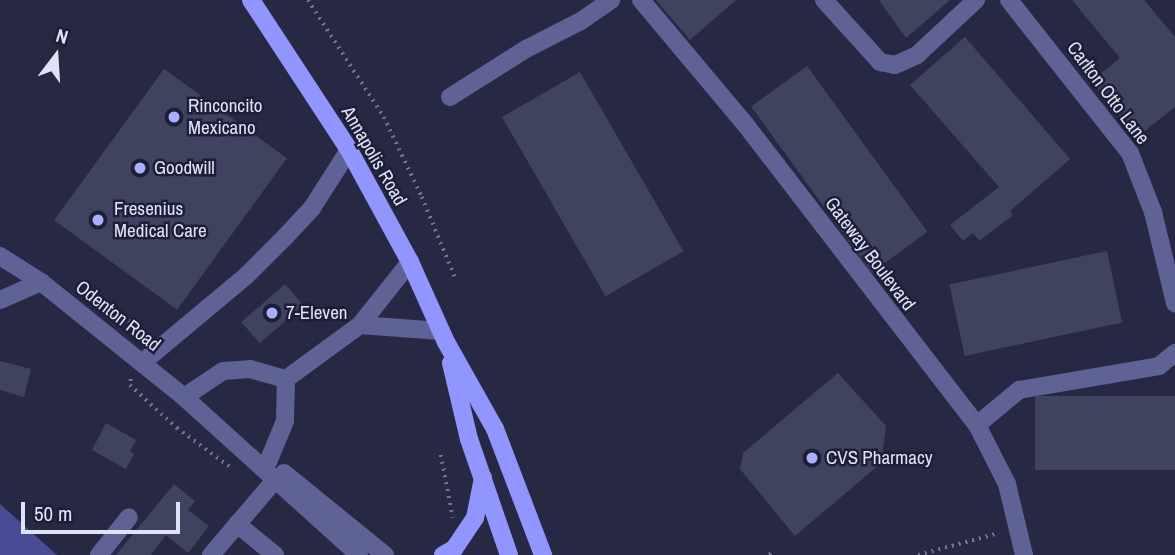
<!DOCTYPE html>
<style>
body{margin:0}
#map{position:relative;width:1175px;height:555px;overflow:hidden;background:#272944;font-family:"Archivo Narrow",sans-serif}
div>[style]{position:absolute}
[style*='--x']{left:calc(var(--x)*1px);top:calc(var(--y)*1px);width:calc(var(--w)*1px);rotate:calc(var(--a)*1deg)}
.forest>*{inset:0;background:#494b94}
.building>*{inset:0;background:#404360;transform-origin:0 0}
.path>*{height:3.5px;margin-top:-1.75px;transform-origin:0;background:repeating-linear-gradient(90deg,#71748b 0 2px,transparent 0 7px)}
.minor>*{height:18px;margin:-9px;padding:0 9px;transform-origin:9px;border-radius:9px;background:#5e6295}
.major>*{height:18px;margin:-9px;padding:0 9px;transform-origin:9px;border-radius:9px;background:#9096fe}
.dots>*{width:19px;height:19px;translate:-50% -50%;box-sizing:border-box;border:4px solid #1d1f39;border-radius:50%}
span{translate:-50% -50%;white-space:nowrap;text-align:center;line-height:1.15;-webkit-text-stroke:5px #1d1f39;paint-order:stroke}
.street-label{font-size:19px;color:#e0e3f5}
.poi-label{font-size:19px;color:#e0e3f5}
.left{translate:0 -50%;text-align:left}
.north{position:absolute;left:21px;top:21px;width:70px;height:70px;-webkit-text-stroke:5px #1d1f39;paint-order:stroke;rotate:17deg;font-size:19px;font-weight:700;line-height:28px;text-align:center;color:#e0e3f5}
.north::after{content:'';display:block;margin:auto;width:24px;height:32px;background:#e0e3f5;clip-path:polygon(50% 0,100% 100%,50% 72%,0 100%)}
.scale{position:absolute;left:21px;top:502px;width:159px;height:32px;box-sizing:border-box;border:4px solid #e0e3f5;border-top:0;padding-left:9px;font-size:21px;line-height:24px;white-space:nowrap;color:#e0e3f5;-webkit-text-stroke:5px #1d1f39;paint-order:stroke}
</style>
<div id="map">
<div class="forest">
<div style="clip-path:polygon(0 504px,57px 555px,0 555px)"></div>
</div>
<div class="building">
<div style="clip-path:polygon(656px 0,736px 0,690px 40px)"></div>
<div style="clip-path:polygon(879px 0,950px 0,906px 38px)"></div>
<div style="clip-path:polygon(1072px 0,1144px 0,1175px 37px,1175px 107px,1137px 137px,1092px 81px,1120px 58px)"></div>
<div style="clip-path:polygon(965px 37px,1070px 159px,1010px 211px,1013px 215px,979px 241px,973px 233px,963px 241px,950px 225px,999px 187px,910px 85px)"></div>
<div style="left:807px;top:66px;width:205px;height:69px;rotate:54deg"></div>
<div style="left:164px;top:69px;width:152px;height:187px;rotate:36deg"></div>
<div style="left:580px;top:72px;width:207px;height:90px;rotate:60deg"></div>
<div style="left:1107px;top:251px;width:73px;height:161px;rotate:78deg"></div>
<div style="left:285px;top:284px;width:28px;height:58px;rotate:49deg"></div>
<div style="clip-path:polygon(0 361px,31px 369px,24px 397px,0 390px)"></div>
<div style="clip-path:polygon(838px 373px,886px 426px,881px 463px,795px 536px,740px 469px,743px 453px)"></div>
<div style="left:1175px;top:396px;width:74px;height:140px;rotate:90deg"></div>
<div style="clip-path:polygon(106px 423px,136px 440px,130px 451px,134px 454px,126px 469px,92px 450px)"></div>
<div style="clip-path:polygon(174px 484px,195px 501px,188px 510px,209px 526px,188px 553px,166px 535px,151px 555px,116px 555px)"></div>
</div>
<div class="path">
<div style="--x:308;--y:0;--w:140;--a:57"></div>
<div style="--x:384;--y:117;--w:89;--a:64.6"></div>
<div style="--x:422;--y:197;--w:90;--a:67.7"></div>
<div style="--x:94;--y:297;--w:58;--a:34.5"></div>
<div style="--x:142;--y:330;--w:8;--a:104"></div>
<div style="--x:131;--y:379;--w:6;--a:99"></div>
<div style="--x:130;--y:385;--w:64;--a:42.5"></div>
<div style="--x:177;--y:428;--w:66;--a:36.3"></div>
<div style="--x:441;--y:455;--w:64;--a:79.2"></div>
<div style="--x:769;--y:555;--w:3;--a:-45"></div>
<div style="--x:918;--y:555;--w:84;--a:-15.2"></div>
</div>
<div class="minor">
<div style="--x:641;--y:0;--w:162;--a:50"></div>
<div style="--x:745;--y:124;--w:380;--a:52.4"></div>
<div style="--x:977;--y:425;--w:66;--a:63"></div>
<div style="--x:1007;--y:484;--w:73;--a:76.5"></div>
<div style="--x:824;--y:0;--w:84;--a:47.9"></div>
<div style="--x:880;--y:62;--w:15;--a:11"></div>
<div style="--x:895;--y:65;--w:24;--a:-24"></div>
<div style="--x:917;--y:55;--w:81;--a:-43"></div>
<div style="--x:1009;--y:0;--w:195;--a:51.7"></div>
<div style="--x:1130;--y:153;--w:63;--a:68.7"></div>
<div style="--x:1153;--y:212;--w:94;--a:76.4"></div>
<div style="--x:450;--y:97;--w:90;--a:-32.3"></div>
<div style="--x:526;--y:49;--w:62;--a:-27"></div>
<div style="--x:581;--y:21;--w:37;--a:-35"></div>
<div style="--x:0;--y:256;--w:49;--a:32.4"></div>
<div style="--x:41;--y:282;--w:184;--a:38.8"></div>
<div style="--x:184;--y:397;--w:236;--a:42.1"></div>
<div style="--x:410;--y:262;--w:80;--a:128.4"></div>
<div style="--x:360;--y:325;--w:81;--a:4.2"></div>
<div style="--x:0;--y:300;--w:45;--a:-23.7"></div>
<div style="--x:143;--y:362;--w:134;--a:-39.9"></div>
<div style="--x:246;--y:276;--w:55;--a:-45"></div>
<div style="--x:285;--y:237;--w:40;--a:-47"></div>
<div style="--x:312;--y:208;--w:69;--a:-57.5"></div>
<div style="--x:286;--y:379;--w:92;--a:-36.1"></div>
<div style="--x:184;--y:397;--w:47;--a:-33.7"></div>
<div style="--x:223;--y:371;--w:27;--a:-4"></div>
<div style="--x:250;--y:369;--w:37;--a:16"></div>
<div style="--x:286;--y:379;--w:42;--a:91.4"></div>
<div style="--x:285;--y:421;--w:44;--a:112.5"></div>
<div style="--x:977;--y:425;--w:55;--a:-39.8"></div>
<div style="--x:1019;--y:390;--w:142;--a:-9.7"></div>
<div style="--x:1159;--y:366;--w:21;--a:-39"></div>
<div style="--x:284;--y:473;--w:130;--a:39.1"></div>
<div style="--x:237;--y:524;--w:49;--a:39.2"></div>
<div style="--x:99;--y:555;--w:48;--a:-51.7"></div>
<div style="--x:211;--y:555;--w:100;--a:-49.5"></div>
</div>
<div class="major">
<div style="--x:251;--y:0;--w:179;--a:56.8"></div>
<div style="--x:349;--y:150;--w:128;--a:61.4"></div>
<div style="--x:410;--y:262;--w:88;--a:65.8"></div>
<div style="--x:446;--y:342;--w:100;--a:60.6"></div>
<div style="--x:495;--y:429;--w:135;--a:69.1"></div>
<div style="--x:451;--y:363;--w:78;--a:76.7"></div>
<div style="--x:469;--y:439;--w:123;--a:71"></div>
<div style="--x:443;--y:555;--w:13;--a:-29"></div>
<div style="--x:454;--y:549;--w:37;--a:-56"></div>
<div style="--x:475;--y:518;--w:41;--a:-78.7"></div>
</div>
<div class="dots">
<div style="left:174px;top:117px;background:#a9b0fc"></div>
<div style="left:140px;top:168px;background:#a9b0fc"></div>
<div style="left:98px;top:220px;background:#a9b0fc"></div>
<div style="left:272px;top:313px;background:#a9b0fc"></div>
<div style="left:812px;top:458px;background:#a9b0fc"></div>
</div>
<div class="street-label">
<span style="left:1108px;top:93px;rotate:53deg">Carlton Otto Lane</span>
<span style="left:374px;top:156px;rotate:60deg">Annapolis Road</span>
<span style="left:870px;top:254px;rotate:53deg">Gateway Boulevard</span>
<span style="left:118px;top:316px;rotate:38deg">Odenton Road</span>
</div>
<div class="poi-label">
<span class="left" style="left:188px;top:117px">Rinconcito<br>Mexicano</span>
<span class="left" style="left:154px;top:168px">Goodwill</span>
<span class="left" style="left:114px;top:220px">Fresenius<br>Medical Care</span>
<span class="left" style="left:286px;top:313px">7-Eleven</span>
<span class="left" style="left:826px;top:458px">CVS Pharmacy</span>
</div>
<div class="north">N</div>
<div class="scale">50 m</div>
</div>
